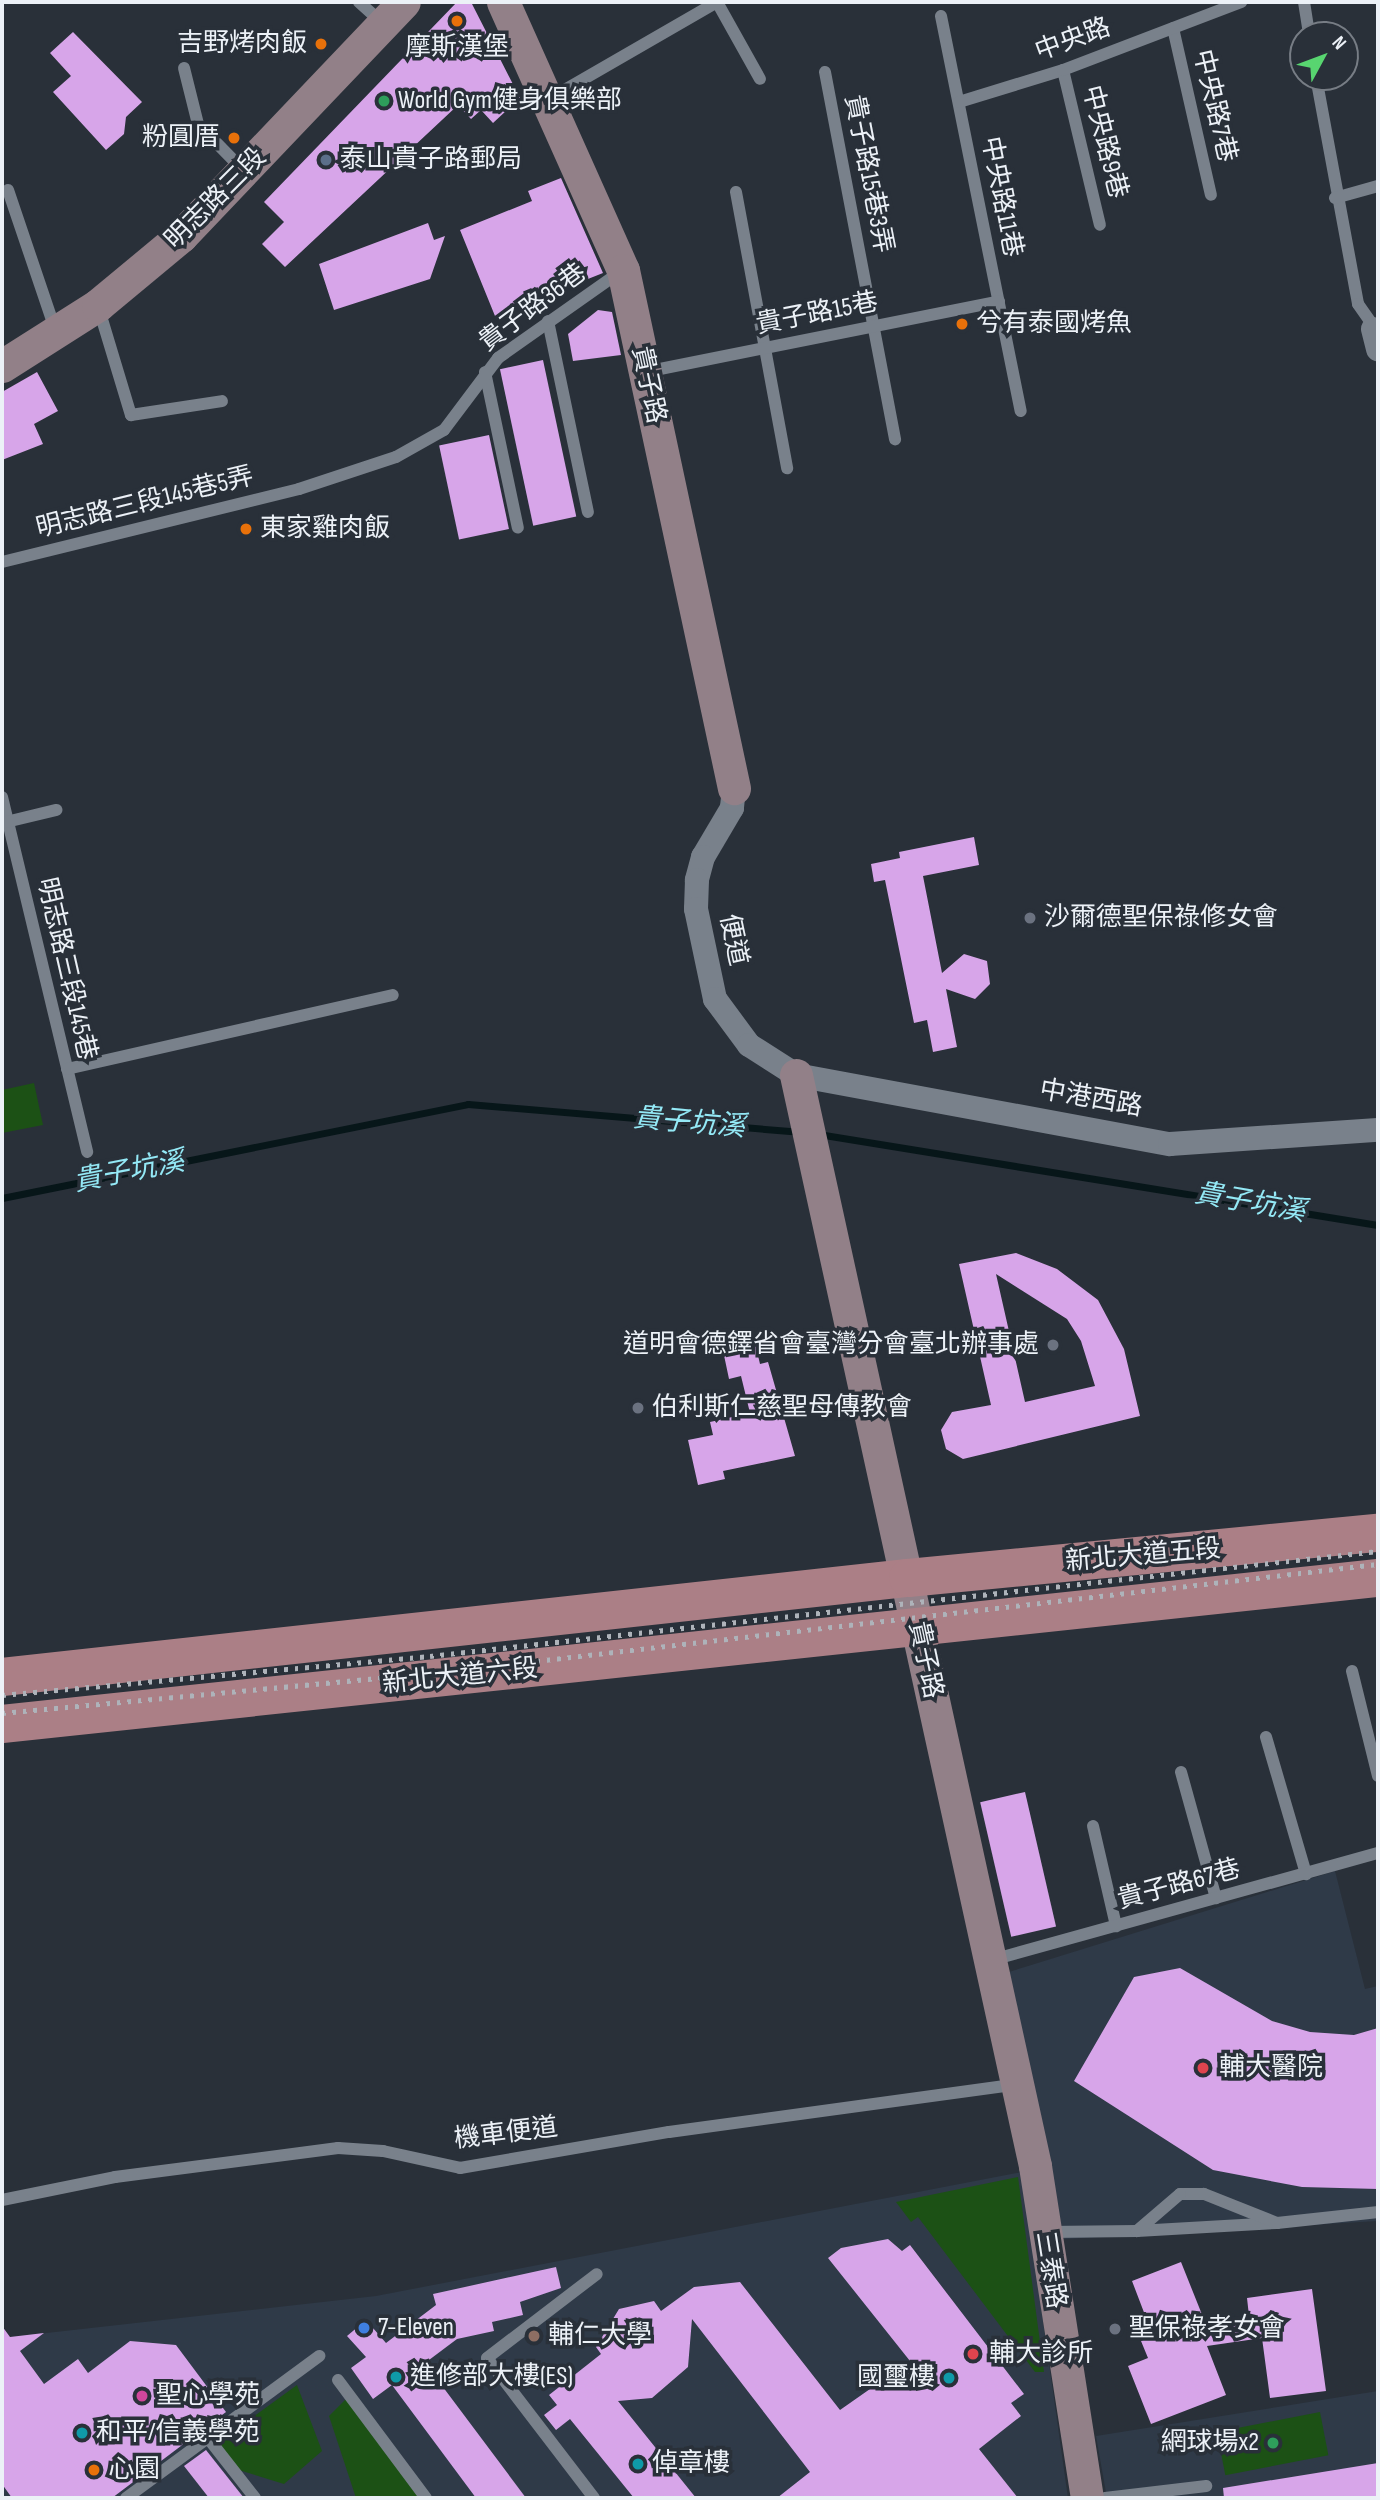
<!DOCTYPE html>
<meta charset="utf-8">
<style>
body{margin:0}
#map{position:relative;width:1380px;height:2500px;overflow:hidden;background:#293039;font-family:"Sofia Sans Condensed","Noto Sans TC",sans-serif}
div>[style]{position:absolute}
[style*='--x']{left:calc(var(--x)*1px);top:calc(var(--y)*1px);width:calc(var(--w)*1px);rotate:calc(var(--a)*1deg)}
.built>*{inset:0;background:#2f3a48}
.green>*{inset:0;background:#1c5115;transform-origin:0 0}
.stream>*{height:7px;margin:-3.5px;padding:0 3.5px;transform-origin:3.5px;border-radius:3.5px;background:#071619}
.building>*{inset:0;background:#d7a5e9;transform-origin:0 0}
.lane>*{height:12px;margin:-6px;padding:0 6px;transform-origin:6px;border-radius:6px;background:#79818b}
.street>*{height:24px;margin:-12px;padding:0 12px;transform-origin:12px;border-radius:12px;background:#79818b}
.secondary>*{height:33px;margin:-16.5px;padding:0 16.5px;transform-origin:16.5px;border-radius:16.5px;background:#928088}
.primary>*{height:38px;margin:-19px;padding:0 19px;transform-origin:19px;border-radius:19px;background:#ab7f86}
.rail>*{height:5px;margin-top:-2.5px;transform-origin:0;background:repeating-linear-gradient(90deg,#aeb3ba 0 3.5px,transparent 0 10.5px)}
.dots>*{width:19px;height:19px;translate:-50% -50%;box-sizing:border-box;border:4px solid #293039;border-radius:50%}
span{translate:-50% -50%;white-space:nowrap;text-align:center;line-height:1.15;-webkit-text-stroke:7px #293039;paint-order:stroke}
.street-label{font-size:26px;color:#ecf1f7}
.poi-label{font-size:26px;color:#ecf1f7}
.right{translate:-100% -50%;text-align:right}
.left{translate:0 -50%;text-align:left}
.water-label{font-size:28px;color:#94e9f6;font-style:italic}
.frame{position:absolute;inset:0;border:4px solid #ecf1f7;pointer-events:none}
.north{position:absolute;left:1289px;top:21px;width:70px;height:70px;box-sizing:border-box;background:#293039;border:2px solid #777d85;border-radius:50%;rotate:49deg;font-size:19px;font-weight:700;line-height:28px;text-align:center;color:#ecf1f7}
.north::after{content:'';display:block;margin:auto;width:24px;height:32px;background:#58d570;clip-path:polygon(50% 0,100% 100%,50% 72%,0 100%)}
</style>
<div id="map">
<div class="built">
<div style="clip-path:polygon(1335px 1871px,1365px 1989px,1378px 1986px,1378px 2221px,1064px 2239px,1009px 1972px)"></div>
<div style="clip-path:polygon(1022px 2172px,1068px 2498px,2px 2498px,2px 2338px,376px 2296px)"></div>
<div style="clip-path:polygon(1378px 2391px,1378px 2498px,1107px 2498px,1096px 2436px)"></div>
</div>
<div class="green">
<div style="clip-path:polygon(34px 1083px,43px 1125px,2px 1133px,2px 1090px)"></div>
<div style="clip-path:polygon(1018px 2177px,1044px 2372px,1035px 2372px,918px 2217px,911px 2222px,896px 2202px)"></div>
<div style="clip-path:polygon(297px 2385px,322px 2451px,284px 2484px,239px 2470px,217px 2443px)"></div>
<div style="clip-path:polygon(346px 2399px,419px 2498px,356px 2498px,329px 2416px)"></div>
<div style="left:1320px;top:2412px;width:44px;height:105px;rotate:79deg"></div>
</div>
<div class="stream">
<div style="--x:818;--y:1134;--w:567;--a:9.23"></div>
<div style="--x:2;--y:1198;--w:475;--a:-11.4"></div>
<div style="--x:468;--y:1104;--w:332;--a:4.8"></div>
</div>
<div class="building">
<div style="clip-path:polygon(457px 2px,471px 2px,520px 98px,493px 123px,481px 110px,471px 119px,458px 105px,285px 267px,262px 244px,284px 222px,264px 202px)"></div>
<div style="clip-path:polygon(73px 32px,142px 102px,126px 117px,124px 134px,106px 150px,53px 92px,71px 76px,50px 53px)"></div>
<div style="clip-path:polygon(561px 178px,603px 273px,495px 316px,460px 230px,532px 201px,528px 191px)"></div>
<div style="clip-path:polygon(428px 223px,434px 240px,445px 236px,430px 279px,334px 310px,319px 264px)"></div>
<div style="clip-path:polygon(598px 310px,612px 312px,621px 355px,573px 361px,568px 334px)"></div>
<div style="left:543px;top:360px;width:160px;height:44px;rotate:78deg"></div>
<div style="clip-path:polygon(37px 372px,58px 411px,34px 424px,43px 444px,2px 460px,2px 392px)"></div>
<div style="left:489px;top:435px;width:96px;height:51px;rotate:78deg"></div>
<div style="clip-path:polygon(974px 837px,979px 865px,923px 876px,942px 973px,964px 954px,987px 961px,990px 984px,975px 999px,946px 989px,957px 1047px,933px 1052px,927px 1020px,914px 1023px,885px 880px,874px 882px,871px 864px,900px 858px,899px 852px)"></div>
<div style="clip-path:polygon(evenodd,1016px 1253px,1057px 1269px,1098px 1300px,1124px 1349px,1140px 1416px,963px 1459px,946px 1449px,941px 1430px,952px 1412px,991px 1405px,959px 1264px,1016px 1253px,996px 1274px,1067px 1319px,1081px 1341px,1095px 1386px,1025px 1402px,996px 1274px)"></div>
<div style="clip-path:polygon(753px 1334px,760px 1364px,768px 1362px,795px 1456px,723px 1471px,725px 1479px,698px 1485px,688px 1440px,713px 1435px,710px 1422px,750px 1413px,741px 1376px,729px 1379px,721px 1341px)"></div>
<div style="left:1025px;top:1792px;width:138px;height:46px;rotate:77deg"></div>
<div style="clip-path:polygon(1180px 1968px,1272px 2021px,1310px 2032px,1354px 2035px,1378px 2028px,1378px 2189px,1302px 2187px,1213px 2170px,1074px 2081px,1134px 1977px)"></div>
<div style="clip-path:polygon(888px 2239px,902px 2251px,910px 2245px,1024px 2394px,1011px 2403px,1021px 2416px,979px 2449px,1018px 2498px,777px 2498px,810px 2472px,692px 2319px,688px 2367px,652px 2398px,618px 2401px,696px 2498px,634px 2498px,570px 2419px,556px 2430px,544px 2415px,557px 2405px,549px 2395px,601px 2354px,596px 2347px,619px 2309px,654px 2301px,661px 2311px,694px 2287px,740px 2282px,840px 2410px,910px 2361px,828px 2258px,841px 2248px)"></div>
<div style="clip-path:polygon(1181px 2262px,1205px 2322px,1249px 2316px,1247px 2298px,1312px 2289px,1326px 2391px,1270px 2398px,1262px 2338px,1207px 2346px,1226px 2395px,1151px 2424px,1128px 2366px,1148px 2358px,1141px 2341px,1153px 2336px,1132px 2281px)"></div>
<div style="clip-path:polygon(556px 2267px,561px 2288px,520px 2302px,523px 2315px,492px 2322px,494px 2331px,457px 2339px,425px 2363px,526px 2498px,476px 2498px,392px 2385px,373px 2399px,351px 2368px,366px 2357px,347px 2336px,366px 2320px,386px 2343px,436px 2305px,433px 2294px)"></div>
<div style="clip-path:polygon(2px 2326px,10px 2337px,44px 2333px,20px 2351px,44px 2384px,78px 2359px,88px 2373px,130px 2341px,176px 2345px,226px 2412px,112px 2498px,12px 2498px,2px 2484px)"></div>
<div style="clip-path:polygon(206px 2450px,244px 2498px,209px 2498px,184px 2466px)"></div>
<div style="clip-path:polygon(1378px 2463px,1378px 2498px,1224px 2498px,1223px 2488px)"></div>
</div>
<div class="lane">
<div style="--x:359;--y:2;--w:31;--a:42"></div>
<div style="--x:717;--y:2;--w:88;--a:60.8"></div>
<div style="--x:1304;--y:2;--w:33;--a:81"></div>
<div style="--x:941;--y:16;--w:403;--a:78.6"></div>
<div style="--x:1173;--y:28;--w:171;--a:77.2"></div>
<div style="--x:184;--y:68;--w:58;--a:76"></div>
<div style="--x:198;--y:124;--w:64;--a:45.6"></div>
<div style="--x:1063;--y:70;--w:159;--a:76.6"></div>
<div style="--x:825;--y:72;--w:374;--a:79.2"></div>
<div style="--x:1316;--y:77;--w:231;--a:79.5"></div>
<div style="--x:1358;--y:304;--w:29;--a:55"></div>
<div style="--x:549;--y:99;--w:194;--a:-30"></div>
<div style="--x:959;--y:102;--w:109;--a:-17.1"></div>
<div style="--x:1063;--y:70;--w:191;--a:-20.9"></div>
<div style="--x:8;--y:190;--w:147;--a:71.3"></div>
<div style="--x:736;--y:192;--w:281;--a:79.5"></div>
<div style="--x:1335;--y:198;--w:45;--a:-15.6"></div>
<div style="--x:98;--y:306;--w:114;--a:73.2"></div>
<div style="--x:131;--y:415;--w:92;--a:-8.7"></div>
<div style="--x:548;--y:321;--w:195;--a:78.2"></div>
<div style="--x:485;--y:372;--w:159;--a:78.1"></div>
<div style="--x:645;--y:372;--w:361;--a:-11.3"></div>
<div style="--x:2;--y:562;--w:306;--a:-13.8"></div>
<div style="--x:299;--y:489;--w:102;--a:-18.3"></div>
<div style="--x:396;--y:457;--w:55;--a:-29.4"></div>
<div style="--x:444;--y:430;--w:90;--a:-53.1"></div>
<div style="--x:498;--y:358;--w:149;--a:-35.2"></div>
<div style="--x:2;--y:797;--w:365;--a:76.5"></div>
<div style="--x:2;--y:823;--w:56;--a:-13.5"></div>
<div style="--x:67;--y:1069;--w:334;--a:-12.8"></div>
<div style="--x:1352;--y:1671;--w:108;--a:76.1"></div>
<div style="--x:1266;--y:1737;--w:143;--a:73.7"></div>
<div style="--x:1181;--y:1772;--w:131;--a:74.5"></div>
<div style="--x:1093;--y:1826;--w:103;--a:77"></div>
<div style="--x:992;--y:1960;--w:401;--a:-15.5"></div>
<div style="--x:2;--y:2200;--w:115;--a:-11.5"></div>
<div style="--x:115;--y:2177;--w:225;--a:-7.4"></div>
<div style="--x:338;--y:2148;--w:45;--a:3.8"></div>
<div style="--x:383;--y:2151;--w:79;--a:12.4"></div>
<div style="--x:460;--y:2168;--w:212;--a:-9.8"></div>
<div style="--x:669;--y:2132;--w:348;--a:-7.8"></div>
<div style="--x:1277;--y:2223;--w:102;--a:-6.2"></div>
<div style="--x:1048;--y:2232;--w:89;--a:-0.6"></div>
<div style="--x:1137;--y:2231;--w:140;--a:-3.3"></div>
<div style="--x:1277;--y:2223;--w:79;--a:-158.3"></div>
<div style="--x:1204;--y:2194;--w:24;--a:180"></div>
<div style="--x:1180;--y:2194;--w:57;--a:139.3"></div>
<div style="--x:338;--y:2380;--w:147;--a:53.3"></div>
<div style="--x:208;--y:2438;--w:76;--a:51.9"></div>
<div style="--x:126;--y:2498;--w:240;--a:-36.3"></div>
<div style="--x:594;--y:2498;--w:176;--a:-127.4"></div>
<div style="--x:487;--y:2358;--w:138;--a:-37.4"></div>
<div style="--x:1105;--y:2498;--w:102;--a:-6.8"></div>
</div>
<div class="street">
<div style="--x:1373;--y:329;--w:21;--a:76"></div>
<div style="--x:734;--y:788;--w:20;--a:96"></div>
<div style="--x:732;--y:808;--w:57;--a:120.6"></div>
<div style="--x:703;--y:857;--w:24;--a:105"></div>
<div style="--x:697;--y:880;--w:29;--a:92"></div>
<div style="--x:696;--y:909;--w:92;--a:78.1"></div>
<div style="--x:715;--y:999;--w:57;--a:53.5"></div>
<div style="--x:749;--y:1045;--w:56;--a:32.6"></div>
<div style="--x:796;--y:1075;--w:380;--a:10.5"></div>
<div style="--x:1170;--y:1144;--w:208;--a:-3.9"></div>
</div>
<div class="secondary">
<div style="--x:503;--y:2;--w:294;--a:65.9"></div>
<div style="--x:623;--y:270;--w:530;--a:77.91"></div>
<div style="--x:2;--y:366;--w:114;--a:-32.4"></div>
<div style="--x:98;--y:305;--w:108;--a:-39.7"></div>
<div style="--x:181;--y:236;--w:323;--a:-46.4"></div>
<div style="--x:796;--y:1075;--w:1117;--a:77.64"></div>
<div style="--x:1035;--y:2166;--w:336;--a:81.1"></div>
</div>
<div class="primary">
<div style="--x:2;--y:1677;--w:911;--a:-6.24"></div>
<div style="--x:908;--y:1578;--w:472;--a:-5.5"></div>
<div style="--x:2;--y:1724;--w:1384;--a:-6.06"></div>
</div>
<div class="rail">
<div style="--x:2;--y:1695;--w:430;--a:-5.2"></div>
<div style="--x:430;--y:1656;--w:954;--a:-6.32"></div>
<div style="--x:2;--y:1713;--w:432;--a:-5.3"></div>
<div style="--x:432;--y:1673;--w:952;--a:-6.57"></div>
</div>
<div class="dots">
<div style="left:457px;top:21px;background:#e8710a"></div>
<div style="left:321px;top:44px;background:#e8710a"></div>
<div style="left:384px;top:101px;background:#2e9e5b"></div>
<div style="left:234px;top:138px;background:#e8710a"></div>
<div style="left:326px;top:160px;background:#5c6f8a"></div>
<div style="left:962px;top:324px;background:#e8710a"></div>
<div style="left:246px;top:529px;background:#e8710a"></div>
<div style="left:1030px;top:918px;background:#6b7280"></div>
<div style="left:1053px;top:1345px;background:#6b7280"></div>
<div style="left:638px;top:1408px;background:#6b7280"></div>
<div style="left:1203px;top:2068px;background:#e0444e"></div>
<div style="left:364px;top:2328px;background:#3f7fe0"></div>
<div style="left:1115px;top:2329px;background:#6b7280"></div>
<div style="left:534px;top:2336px;background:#8d6e63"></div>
<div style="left:973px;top:2354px;background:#e0444e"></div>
<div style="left:396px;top:2377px;background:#0f9aa8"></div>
<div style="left:949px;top:2378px;background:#0f9aa8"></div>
<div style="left:142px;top:2396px;background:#d1479c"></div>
<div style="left:82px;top:2433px;background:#0f9aa8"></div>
<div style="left:1273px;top:2443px;background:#2e9e5b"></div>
<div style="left:638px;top:2464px;background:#0f9aa8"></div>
<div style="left:94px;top:2470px;background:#e8710a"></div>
</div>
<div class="street-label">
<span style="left:1073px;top:40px;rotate:-20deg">中央路</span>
<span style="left:1214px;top:106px;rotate:77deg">中央路7巷</span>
<span style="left:1104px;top:142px;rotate:76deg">中央路9巷</span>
<span style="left:868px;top:174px;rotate:79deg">貴子路15巷3弄</span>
<span style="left:1001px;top:197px;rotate:79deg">中央路11巷</span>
<span style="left:216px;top:199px;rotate:-45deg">明志路三段</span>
<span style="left:533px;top:308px;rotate:-37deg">貴子路36巷</span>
<span style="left:817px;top:314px;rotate:-11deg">貴子路15巷</span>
<span style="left:648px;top:385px;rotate:78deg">貴子路</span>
<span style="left:145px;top:503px;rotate:-14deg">明志路三段145巷5弄</span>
<span style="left:733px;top:940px;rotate:78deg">便道</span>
<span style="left:66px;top:969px;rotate:77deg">明志路三段145巷</span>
<span style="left:1091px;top:1099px;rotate:10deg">中港西路</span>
<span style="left:1143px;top:1556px;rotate:-5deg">新北大道五段</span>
<span style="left:925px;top:1660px;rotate:78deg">貴子路</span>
<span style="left:460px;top:1677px;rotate:-6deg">新北大道六段</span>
<span style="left:1179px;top:1885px;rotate:-15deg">貴子路67巷</span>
<span style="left:506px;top:2134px;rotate:-7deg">機車便道</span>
<span style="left:1050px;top:2270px;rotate:81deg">三泰路</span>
</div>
<div class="poi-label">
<span class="right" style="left:307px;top:44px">吉野烤肉飯</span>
<span style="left:457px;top:48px">摩斯漢堡</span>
<span class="left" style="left:398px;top:101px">World Gym健身俱樂部</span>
<span class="right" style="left:220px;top:138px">粉圓厝</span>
<span class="left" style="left:340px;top:160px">泰山貴子路郵局</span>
<span class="left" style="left:976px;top:324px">兮有泰國烤魚</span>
<span class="left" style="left:260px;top:529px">東家雞肉飯</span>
<span class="left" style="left:1044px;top:918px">沙爾德聖保祿修女會</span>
<span class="right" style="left:1039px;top:1345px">道明會德鐸省會臺灣分會臺北辦事處</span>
<span class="left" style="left:652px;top:1408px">伯利斯仁慈聖母傳教會</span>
<span class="left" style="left:1219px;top:2068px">輔大醫院</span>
<span class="left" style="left:378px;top:2328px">7-Eleven</span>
<span class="left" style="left:1129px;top:2329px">聖保祿孝女會</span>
<span class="left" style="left:548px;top:2336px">輔仁大學</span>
<span class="left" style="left:989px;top:2354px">輔大診所</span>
<span class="left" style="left:410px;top:2377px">進修部大樓(ES)</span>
<span class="right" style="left:935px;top:2378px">國璽樓</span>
<span class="left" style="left:156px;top:2396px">聖心學苑</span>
<span class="left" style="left:96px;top:2433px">和平/信義學苑</span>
<span class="right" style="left:1259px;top:2443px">網球場x2</span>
<span class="left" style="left:652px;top:2464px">倬章樓</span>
<span class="left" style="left:108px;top:2470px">心園</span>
</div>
<div class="water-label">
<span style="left:689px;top:1123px;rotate:5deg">貴子坑溪</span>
<span style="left:129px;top:1172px;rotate:-11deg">貴子坑溪</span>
<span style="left:1250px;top:1203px;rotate:10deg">貴子坑溪</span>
</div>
<div class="frame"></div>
<div class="north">N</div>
</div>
